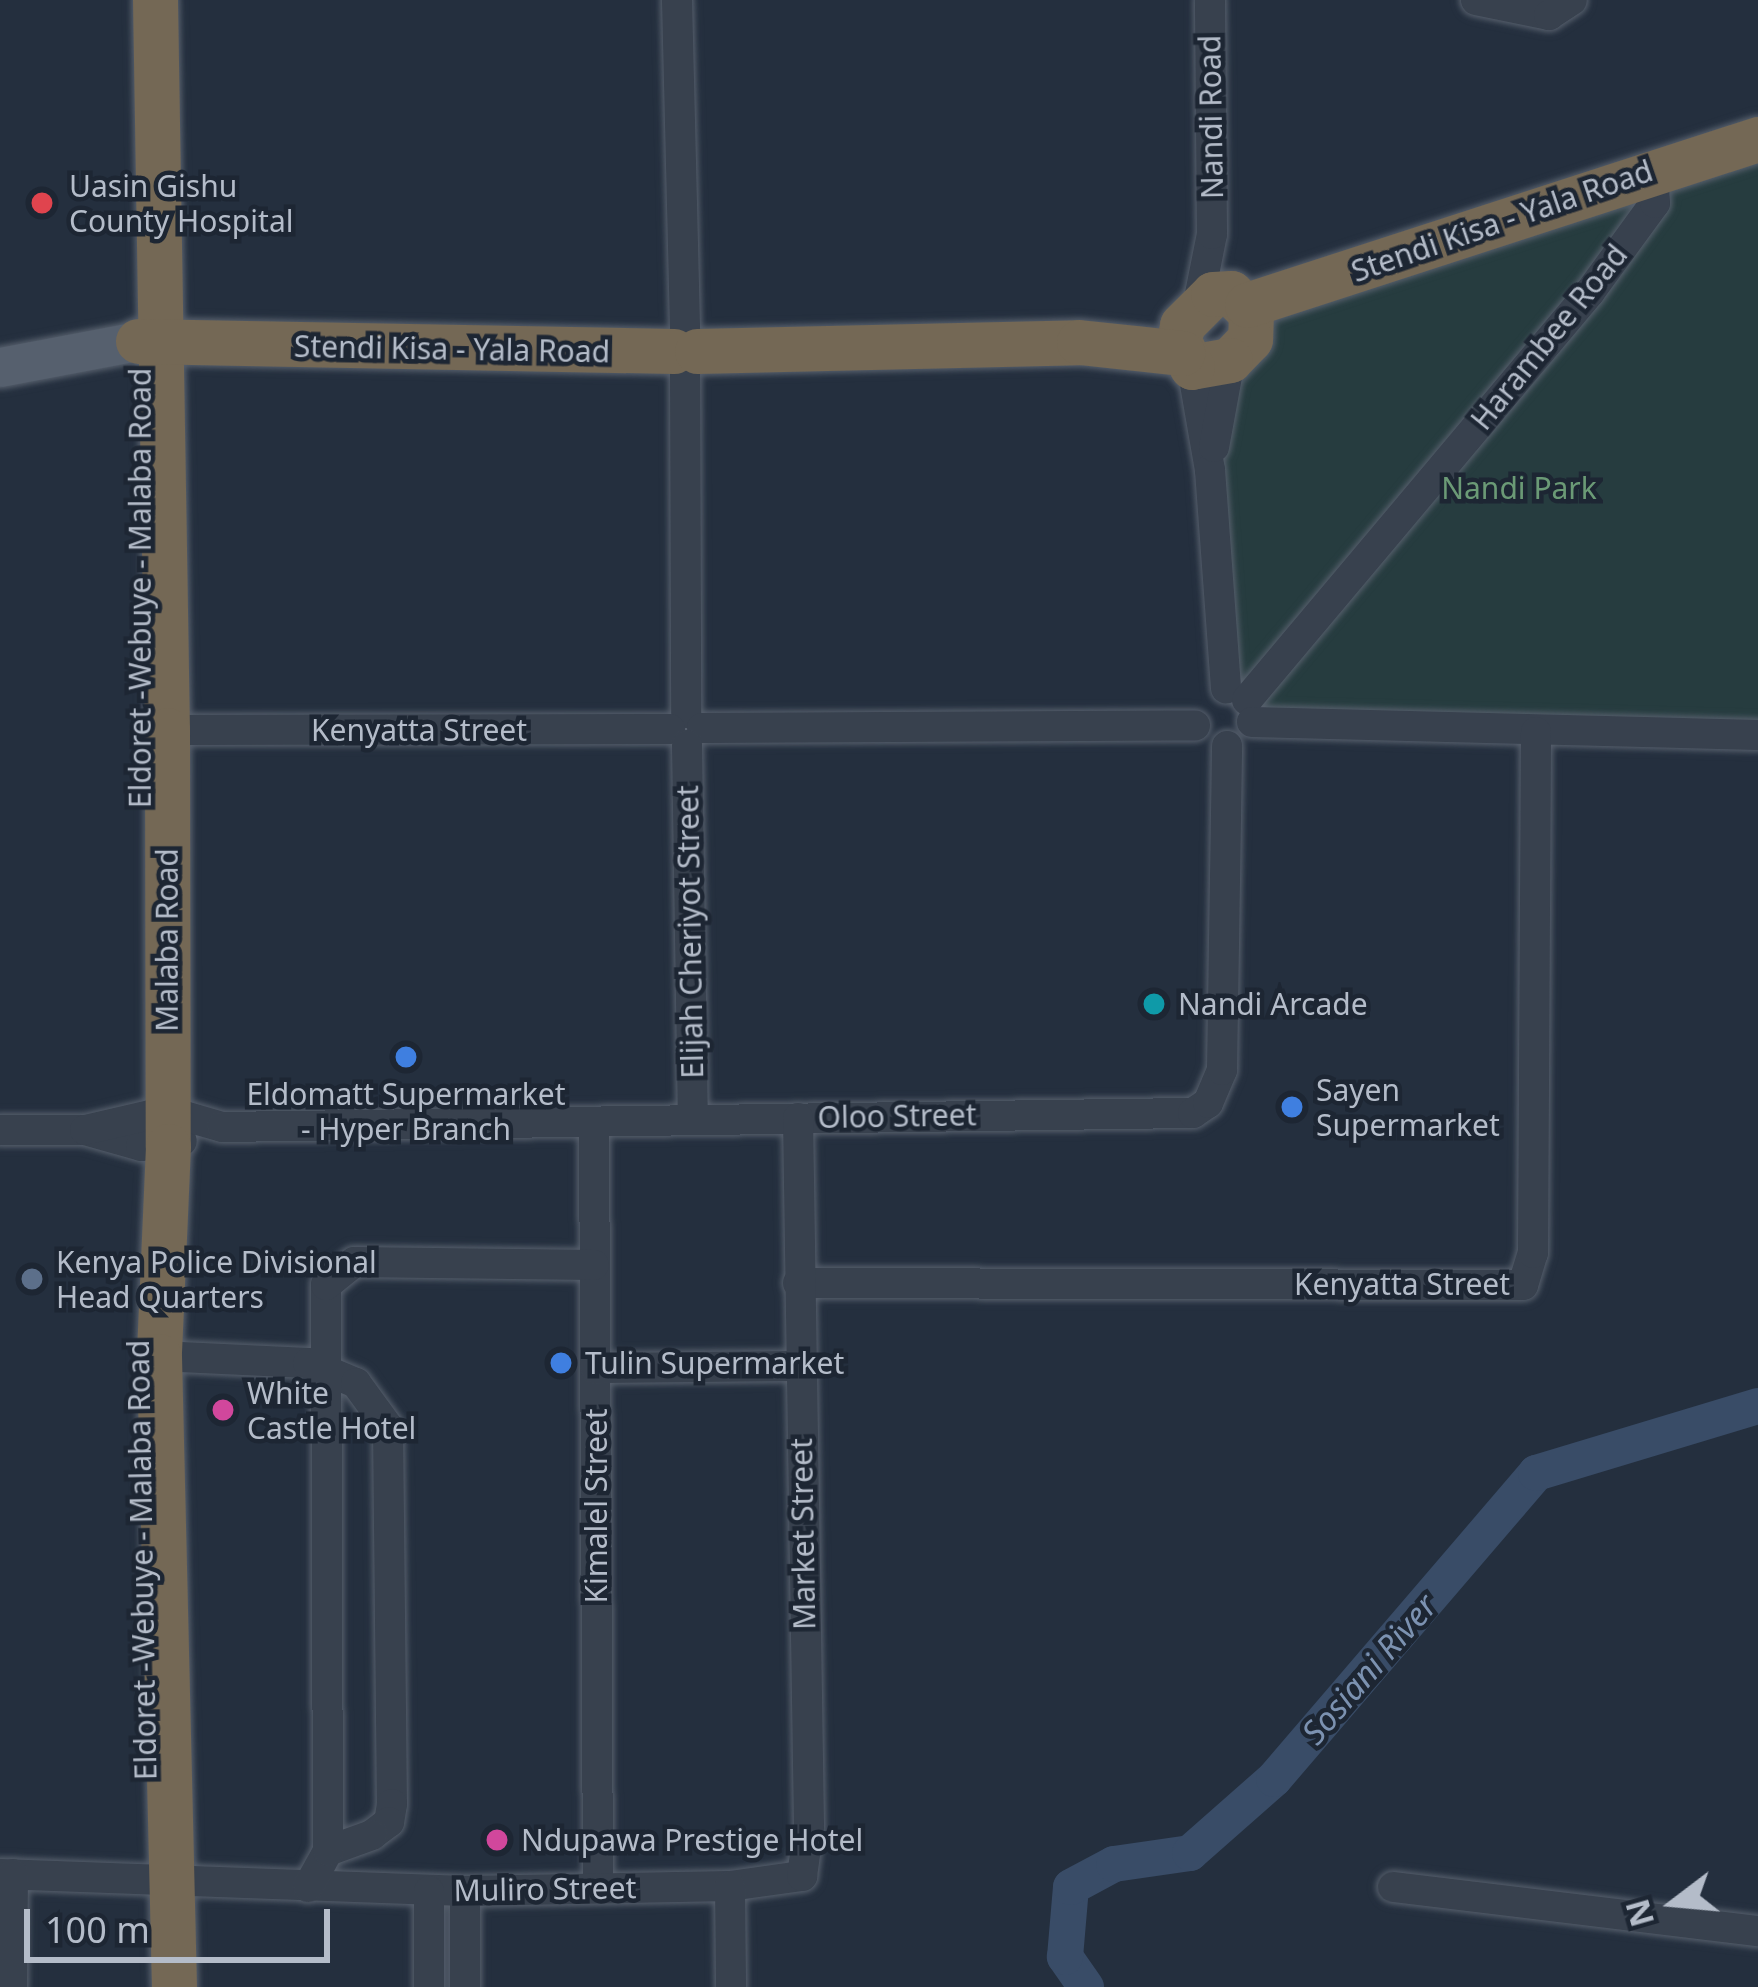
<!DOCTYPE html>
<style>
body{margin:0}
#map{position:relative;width:1758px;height:1987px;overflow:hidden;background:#242f3e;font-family:"Noto Sans",sans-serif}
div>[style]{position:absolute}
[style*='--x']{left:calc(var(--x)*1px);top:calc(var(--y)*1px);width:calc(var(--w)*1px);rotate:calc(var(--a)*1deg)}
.green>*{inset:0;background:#263c3f}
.river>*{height:36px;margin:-18px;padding:0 18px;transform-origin:18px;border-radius:18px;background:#394c67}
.roads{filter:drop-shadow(0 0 3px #565f6c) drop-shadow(0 0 3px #565f6c)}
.minor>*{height:30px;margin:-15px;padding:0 15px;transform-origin:15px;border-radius:15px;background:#38414e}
.major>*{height:39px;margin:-19.5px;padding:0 19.5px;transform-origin:19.5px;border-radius:19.5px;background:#56606e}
.highway>*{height:45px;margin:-22.5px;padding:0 22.5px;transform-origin:22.5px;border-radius:22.5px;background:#746855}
.dots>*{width:33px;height:33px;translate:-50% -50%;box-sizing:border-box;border:6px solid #1d2633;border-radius:50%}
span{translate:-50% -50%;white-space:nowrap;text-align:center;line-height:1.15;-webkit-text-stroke:9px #1d2633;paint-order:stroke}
.street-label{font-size:30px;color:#b4bcc9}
.poi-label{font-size:30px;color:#b4bcc9}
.left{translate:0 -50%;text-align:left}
.park-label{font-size:30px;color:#6b9a76}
.water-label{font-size:33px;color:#7c92b1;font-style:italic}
.north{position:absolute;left:1614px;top:1843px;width:120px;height:120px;-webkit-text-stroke:9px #1d2633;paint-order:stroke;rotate:254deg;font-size:33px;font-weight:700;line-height:48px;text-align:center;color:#b4bcc9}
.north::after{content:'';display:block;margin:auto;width:42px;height:54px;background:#b4bcc9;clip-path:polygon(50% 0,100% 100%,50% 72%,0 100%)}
.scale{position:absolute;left:24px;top:1909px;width:306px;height:54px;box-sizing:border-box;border:6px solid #b4bcc9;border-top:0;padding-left:15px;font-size:36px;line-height:42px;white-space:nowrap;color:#b4bcc9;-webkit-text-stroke:9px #1d2633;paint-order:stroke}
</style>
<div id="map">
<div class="green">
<div style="clip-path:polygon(1758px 156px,1758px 732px,1256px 718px,1228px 684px,1214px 469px,1255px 323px)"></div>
</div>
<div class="river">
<div style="--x:1086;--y:1987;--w:37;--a:-125"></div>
<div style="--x:1065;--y:1957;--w:70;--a:-85.1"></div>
<div style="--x:1071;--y:1887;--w:49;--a:-28.1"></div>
<div style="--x:1114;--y:1864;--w:77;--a:-8.2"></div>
<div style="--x:1190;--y:1853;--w:112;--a:-41.4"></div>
<div style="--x:1274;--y:1779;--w:403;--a:-49.4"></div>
<div style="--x:1536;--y:1473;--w:232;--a:-16.8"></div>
</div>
<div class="roads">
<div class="minor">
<div style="--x:677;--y:0;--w:339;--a:88.6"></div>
<div style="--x:1476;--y:0;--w:75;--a:11.6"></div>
<div style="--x:1549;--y:15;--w:27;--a:-33"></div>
<div style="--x:1198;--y:304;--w:71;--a:-78.7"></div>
<div style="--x:1212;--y:234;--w:234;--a:-90.5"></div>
<div style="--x:685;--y:363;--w:350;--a:89.8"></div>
<div style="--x:1192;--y:367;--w:105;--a:80.1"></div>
<div style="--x:1210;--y:470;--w:219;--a:85.8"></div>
<div style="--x:1214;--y:447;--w:88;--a:-79.6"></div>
<div style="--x:1247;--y:700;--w:533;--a:-49.95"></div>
<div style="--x:1590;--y:292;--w:110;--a:-53.9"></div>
<div style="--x:1655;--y:203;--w:14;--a:-94"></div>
<div style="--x:1252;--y:722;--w:506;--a:1.47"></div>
<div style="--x:702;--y:728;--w:493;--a:-0.3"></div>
<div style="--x:167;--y:730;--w:503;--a:-0.11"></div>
<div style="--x:687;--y:745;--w:374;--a:89.1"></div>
<div style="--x:594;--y:1123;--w:765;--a:89.7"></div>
<div style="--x:0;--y:1130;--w:85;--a:0"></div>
<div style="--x:85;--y:1130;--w:58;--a:15.9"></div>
<div style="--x:141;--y:1146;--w:41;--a:-7"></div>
<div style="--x:85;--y:1130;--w:84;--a:-13"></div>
<div style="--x:167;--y:1111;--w:57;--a:16.2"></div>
<div style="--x:222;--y:1127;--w:971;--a:-0.83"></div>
<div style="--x:1193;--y:1113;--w:18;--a:-34"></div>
<div style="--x:1208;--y:1103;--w:36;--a:-67"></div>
<div style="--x:1222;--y:1070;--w:324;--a:-89.1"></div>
<div style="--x:798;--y:1283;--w:725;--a:0.16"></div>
<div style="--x:1523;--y:1285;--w:34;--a:-73"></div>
<div style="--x:1533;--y:1253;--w:521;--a:-89.67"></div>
<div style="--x:159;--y:1356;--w:149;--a:2.7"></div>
<div style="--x:308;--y:1363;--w:52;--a:22.6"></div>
<div style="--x:356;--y:1383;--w:54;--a:54"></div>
<div style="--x:388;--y:1427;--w:377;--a:89.4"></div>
<div style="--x:392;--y:1804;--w:18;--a:99"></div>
<div style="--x:389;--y:1822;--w:21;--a:143"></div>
<div style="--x:372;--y:1835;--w:47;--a:160"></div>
<div style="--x:595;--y:1368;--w:205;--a:-0.6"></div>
<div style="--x:0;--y:1874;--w:465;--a:2.1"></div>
<div style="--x:465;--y:1891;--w:265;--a:-1.1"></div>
<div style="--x:730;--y:1886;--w:73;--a:-7.9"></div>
<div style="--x:802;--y:1876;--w:50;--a:-82"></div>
<div style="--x:809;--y:1826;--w:708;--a:-90.89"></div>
<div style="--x:730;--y:1886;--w:101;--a:89.4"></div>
<div style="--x:308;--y:1887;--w:41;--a:-60.9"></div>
<div style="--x:328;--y:1851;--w:566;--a:-90.2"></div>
<div style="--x:326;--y:1285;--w:36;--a:-39"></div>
<div style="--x:354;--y:1262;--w:240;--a:0.7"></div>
<div style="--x:1393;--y:1887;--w:368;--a:6.9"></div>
<div style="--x:429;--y:1891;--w:96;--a:90"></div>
<div style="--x:12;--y:1987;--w:113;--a:-89.5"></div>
<div style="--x:465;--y:1987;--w:96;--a:-90"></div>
</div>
<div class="major">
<div style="--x:0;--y:367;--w:140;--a:-10.7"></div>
</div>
<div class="highway">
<div style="--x:155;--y:0;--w:730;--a:89.06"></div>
<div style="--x:167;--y:730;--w:416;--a:89.9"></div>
<div style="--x:168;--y:1146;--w:210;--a:92.5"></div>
<div style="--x:159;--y:1356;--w:631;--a:88.64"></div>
<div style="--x:1231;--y:293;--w:28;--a:45"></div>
<div style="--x:1251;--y:313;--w:26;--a:92"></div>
<div style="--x:1250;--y:339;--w:29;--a:134"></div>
<div style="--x:1230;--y:360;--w:39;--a:170"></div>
<div style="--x:1192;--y:367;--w:29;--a:-117"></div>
<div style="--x:1179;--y:341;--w:16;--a:-79"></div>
<div style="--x:1182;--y:325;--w:44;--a:-45"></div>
<div style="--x:1213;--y:294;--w:18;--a:-3"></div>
<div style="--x:1247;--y:305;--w:537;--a:-18"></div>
<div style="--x:138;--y:341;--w:536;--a:1.07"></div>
<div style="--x:697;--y:351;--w:382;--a:-1.3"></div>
<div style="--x:1079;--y:342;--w:104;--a:6.1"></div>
</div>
</div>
<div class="dots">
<div style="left:42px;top:203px;background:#e0444e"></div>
<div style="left:1154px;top:1004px;background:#0f9aa8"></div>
<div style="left:406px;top:1057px;background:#3f7fe0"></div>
<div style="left:1292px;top:1107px;background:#3f7fe0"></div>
<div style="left:32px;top:1279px;background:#5c6f8a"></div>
<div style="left:561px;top:1363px;background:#3f7fe0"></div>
<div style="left:223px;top:1410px;background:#d1479c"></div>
<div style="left:497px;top:1840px;background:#d1479c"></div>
</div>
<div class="street-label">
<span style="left:1211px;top:117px;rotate:-91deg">Nandi Road</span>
<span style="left:1502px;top:221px;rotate:-19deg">Stendi Kisa - Yala Road</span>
<span style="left:1549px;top:337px;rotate:-51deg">Harambee Road</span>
<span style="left:452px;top:349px;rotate:1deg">Stendi Kisa - Yala Road</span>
<span style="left:140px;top:588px;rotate:-90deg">Eldoret -Webuye - Malaba Road</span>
<span style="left:419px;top:730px">Kenyatta Street</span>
<span style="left:690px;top:932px;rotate:-91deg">Elijah Cheriyot Street</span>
<span style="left:167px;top:940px;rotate:-90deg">Malaba Road</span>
<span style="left:897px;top:1116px;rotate:-1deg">Oloo Street</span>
<span style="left:1402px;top:1284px">Kenyatta Street</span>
<span style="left:596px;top:1506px;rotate:-90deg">Kimalel Street</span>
<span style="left:803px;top:1534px;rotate:-91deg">Market Street</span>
<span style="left:142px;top:1560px;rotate:-91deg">Eldoret -Webuye - Malaba Road</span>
<span style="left:545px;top:1889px;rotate:-1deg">Muliro Street</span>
</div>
<div class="poi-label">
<span class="left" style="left:69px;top:203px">Uasin Gishu<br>County Hospital</span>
<span class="left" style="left:1178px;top:1004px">Nandi Arcade</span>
<span class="left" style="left:1316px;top:1107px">Sayen<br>Supermarket</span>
<span style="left:406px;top:1111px">Eldomatt Supermarket<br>- Hyper Branch</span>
<span class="left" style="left:56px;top:1279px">Kenya Police Divisional<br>Head Quarters</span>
<span class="left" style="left:585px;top:1363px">Tulin Supermarket</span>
<span class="left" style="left:247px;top:1410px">White<br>Castle Hotel</span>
<span class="left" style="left:521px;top:1840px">Ndupawa Prestige Hotel</span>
</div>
<div class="park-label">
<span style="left:1519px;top:488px">Nandi Park</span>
</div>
<div class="water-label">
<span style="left:1369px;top:1669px;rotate:-49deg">Sosiani River</span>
</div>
<div class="north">N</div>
<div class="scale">100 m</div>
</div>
